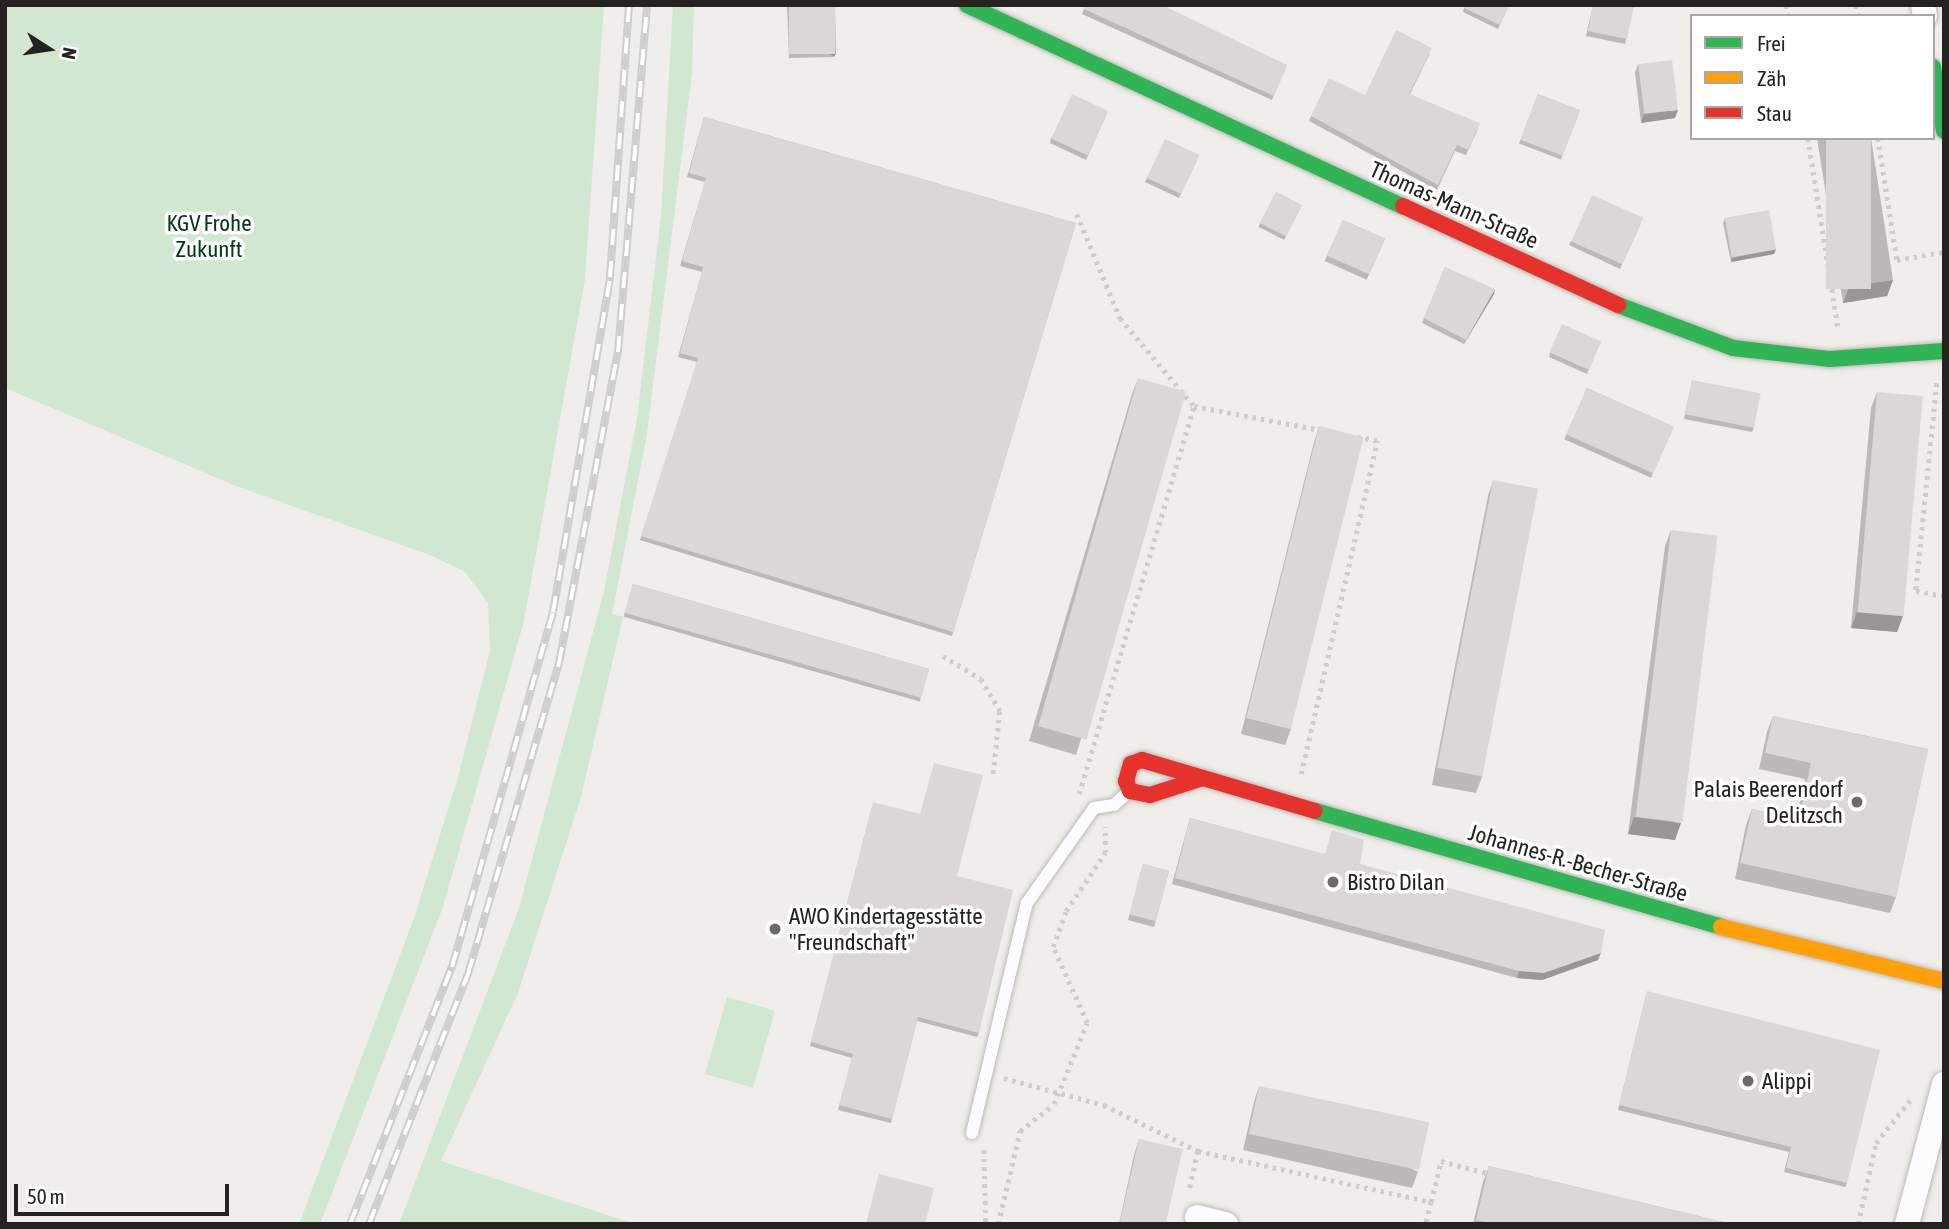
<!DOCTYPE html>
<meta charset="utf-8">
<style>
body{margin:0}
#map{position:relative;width:1949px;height:1229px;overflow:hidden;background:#f0eeea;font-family:"Asap Condensed",sans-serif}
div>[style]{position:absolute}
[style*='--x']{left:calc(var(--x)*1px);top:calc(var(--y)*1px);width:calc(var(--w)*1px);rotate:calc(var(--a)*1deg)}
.green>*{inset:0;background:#d1e7d2;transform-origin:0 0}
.path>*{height:4.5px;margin-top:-2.25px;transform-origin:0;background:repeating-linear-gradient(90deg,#cecdcb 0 3.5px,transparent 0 8.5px)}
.roads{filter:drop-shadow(0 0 2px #bcbab6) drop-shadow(0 0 2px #bcbab6)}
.lane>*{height:12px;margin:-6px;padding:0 6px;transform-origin:6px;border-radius:6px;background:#fdfcfc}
.street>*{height:24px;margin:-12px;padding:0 12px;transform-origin:12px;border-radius:12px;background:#fdfcfc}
.fast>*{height:16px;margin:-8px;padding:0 8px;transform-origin:8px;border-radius:8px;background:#30b455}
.slow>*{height:16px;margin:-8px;padding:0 8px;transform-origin:8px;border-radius:8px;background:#ff9f0a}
.jam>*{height:16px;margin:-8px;padding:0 8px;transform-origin:8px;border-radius:8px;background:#e5322d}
.rail>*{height:8px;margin-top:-4px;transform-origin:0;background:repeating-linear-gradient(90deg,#fff 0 16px,#cececc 0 32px);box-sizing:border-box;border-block:2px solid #cececc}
.wall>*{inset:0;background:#bbb9b8;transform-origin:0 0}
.shaded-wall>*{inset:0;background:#999696;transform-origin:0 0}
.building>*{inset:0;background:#dad7d6;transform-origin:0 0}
.dots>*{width:19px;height:19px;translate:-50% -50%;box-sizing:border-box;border:4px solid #fff;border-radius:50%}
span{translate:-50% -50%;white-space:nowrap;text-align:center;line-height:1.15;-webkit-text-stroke:7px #fff;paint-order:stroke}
.street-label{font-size:23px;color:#25231f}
.park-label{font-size:23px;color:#043714}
.poi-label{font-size:23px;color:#25231f}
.right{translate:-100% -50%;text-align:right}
.left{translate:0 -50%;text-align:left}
.frame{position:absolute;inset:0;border:7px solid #25231f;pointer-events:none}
.legend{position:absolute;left:1690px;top:14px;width:245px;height:126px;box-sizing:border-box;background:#fff;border:2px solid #a8a7a5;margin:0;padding:9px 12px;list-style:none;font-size:21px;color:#25231f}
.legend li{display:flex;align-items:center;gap:14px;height:35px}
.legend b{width:35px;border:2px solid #a8a7a5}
.north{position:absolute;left:14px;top:14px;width:70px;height:70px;-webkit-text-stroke:5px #fff;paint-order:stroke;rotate:102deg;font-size:19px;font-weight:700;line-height:28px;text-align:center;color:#25231f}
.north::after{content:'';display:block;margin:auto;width:24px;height:32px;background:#25231f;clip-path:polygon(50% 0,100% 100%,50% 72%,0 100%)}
.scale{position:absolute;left:14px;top:1184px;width:215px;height:32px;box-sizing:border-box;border:4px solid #25231f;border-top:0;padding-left:9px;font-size:21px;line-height:24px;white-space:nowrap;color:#25231f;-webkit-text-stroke:5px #fff;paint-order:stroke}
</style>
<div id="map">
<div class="green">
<div style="clip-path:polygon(5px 5px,604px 5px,585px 279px,524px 621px,443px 907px,320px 1224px,299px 1224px,414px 918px,458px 777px,490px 651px,488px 603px,465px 572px,430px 555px,236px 486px,5px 388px)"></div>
<div style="clip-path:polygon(673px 5px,694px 5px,692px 73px,646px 440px,612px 614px,623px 617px,581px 797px,518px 993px,441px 1161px,635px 1224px,399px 1224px,519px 908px,604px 591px,637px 418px,661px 215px)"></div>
<div style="left:727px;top:997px;width:50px;height:80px;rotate:16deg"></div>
</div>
<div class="path">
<div style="--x:1786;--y:5;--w:11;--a:80"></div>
<div style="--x:1856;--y:5;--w:11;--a:80"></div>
<div style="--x:1808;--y:138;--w:191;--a:81"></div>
<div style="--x:1878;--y:138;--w:123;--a:81.1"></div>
<div style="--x:1897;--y:260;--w:48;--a:-9.7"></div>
<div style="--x:1077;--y:214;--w:113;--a:67.5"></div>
<div style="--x:1120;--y:318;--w:115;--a:49.9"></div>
<div style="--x:1194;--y:406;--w:129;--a:10.7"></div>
<div style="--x:1937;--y:383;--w:209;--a:95.8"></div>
<div style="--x:1916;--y:591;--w:28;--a:10"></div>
<div style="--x:943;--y:656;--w:44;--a:31.2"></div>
<div style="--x:981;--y:679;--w:37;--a:59"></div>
<div style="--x:1000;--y:711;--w:67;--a:96"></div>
<div style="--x:1301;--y:774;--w:342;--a:-77.1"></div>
<div style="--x:1377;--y:441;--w:20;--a:-169"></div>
<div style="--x:1079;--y:794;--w:405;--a:-73.5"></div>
<div style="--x:1004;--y:1078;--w:104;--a:15.1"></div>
<div style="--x:1104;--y:1105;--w:105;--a:26.1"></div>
<div style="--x:1198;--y:1151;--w:42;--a:102.4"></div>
<div style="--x:984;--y:1150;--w:74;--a:88.5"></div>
<div style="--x:1198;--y:1151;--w:239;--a:12.3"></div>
<div style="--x:1431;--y:1202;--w:23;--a:103"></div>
<div style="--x:1431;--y:1202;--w:42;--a:-76.3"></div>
<div style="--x:1441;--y:1161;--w:52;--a:14.6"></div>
<div style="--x:998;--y:1224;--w:96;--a:-76.7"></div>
<div style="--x:1020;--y:1131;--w:43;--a:-38.5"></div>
<div style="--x:1054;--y:1104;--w:87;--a:-67.8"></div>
<div style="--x:1087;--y:1023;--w:83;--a:-114.1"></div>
<div style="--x:1053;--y:947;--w:38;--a:-70"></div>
<div style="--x:1066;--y:911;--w:70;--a:-56.1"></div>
<div style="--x:1105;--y:853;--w:26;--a:-90"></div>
<div style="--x:1858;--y:1224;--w:83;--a:-77.5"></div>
<div style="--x:1876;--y:1143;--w:56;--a:-51.5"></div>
</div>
<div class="roads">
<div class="lane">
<div style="--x:972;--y:1133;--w:236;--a:-76.6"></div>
<div style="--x:1027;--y:903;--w:116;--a:-54.8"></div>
<div style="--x:1094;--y:808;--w:20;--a:-9"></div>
<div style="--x:1114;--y:805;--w:19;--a:-43"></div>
</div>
<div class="street">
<div style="--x:1923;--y:5;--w:11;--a:80"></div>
<div style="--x:1197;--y:1217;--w:30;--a:14"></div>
<div style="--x:1907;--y:1224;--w:145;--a:-75.2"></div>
</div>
<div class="fast">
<div style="--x:967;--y:5;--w:480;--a:24.8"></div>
<div style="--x:1933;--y:67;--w:65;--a:80.2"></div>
<div style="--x:1618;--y:305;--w:123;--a:20.5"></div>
<div style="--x:1733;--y:348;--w:98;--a:6.5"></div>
<div style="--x:1830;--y:359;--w:114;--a:-4"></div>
<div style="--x:1315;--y:811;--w:422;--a:15.9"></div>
</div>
<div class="slow">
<div style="--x:1721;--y:927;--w:229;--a:13.6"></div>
</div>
<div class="jam">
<div style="--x:1403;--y:206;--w:237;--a:24.7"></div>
<div style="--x:1203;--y:778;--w:56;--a:162.2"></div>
<div style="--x:1150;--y:795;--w:20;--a:-169"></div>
<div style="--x:1130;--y:791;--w:11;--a:-112"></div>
<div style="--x:1126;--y:781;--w:18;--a:-74"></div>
<div style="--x:1131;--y:764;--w:12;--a:-20"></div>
<div style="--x:1142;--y:760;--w:180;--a:16.4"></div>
</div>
</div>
<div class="rail">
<div style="--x:350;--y:1224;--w:277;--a:-68.4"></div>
<div style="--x:452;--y:967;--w:369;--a:-74.1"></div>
<div style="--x:553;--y:612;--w:340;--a:-80.3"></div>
<div style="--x:610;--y:277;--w:273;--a:-86"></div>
<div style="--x:369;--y:1224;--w:269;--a:-68.4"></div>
<div style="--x:468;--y:974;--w:324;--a:-73.7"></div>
<div style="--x:559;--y:663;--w:317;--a:-79.3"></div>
<div style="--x:618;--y:352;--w:348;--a:-85.2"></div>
</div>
<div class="wall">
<div style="clip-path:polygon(787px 5px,835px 5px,836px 53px,834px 57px,789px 58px)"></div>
<div style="clip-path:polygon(1086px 5px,1287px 65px,1272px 100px,1082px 14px)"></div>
<div style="clip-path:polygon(1465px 5px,1509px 5px,1498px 29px,1463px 12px)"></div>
<div style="clip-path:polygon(1593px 5px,1634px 5px,1625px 44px,1586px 36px)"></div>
<div style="clip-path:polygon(1430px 53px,1410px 94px,1478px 129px,1466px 155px,1455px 151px,1437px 190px,1309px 121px,1311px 116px,1365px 95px)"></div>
<div style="clip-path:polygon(1638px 64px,1675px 118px,1641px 123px,1635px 73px)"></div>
<div style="left:1538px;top:94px;width:45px;height:53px;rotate:21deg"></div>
<div style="clip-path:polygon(1108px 111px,1086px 160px,1050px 143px,1051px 138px)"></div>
<div style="clip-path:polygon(704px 117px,1076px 223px,952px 636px,640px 540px,697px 362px,678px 357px,702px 272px,680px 266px,705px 182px,687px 177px)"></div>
<div style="clip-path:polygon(1817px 138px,1871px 138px,1893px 280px,1887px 296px,1843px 303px)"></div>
<div style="clip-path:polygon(1197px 160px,1179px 198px,1145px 182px,1147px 178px)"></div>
<div style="left:1276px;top:192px;width:29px;height:39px;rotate:27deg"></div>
<div style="clip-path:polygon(1725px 219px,1776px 249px,1774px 254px,1731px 262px,1723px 223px)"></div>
<div style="left:1343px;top:220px;width:46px;height:45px;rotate:24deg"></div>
<div style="clip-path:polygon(1641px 223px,1620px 269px,1569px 245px,1571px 241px)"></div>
<div style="clip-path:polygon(1445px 267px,1494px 294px,1464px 344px,1422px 323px)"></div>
<div style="clip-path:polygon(1601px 341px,1587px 374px,1549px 357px,1550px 353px)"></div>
<div style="clip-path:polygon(1138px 378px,1081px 739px,1076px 755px,1029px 741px,1132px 394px)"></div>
<div style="clip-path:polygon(1692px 380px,1754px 428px,1752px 432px,1684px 419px)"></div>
<div style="left:1587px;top:388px;width:95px;height:56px;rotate:24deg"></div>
<div style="clip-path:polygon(1877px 392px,1903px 616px,1897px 632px,1851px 628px,1871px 408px)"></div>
<div style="clip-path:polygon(1319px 426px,1291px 729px,1285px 745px,1241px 734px,1314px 442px)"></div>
<div style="clip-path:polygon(1493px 480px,1482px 777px,1476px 793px,1432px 785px,1488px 496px)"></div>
<div style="clip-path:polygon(1671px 530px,1675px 840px,1628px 834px,1665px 546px)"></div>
<div style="left:633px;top:584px;width:308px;height:34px;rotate:16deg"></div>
<div style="clip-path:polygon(1773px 716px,1928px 749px,1896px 897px,1890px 913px,1735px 879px,1746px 825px,1752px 809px,1796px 819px,1805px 779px,1759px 769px,1767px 732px)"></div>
<div style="clip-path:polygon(872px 807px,957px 876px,979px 1033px,977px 1037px,917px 1021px,891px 1123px,838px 1110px,852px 1058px,810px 1046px)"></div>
<div style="clip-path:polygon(1190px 818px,1360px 864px,1598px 960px,1542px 980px,1517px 978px,1172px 884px)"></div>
<div style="left:1143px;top:864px;width:27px;height:58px;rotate:15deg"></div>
<div style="clip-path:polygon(1646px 995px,1847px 1183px,1845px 1187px,1784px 1172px,1789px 1152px,1618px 1110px)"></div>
<div style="clip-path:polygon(1259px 1086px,1418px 1172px,1412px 1188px,1243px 1150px,1254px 1102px)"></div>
<div style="clip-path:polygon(1139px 1139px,1167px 1224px,1119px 1224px,1134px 1155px)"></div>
<div style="clip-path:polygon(1489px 1166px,1732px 1224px,1473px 1224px,1483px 1182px)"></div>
</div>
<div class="shaded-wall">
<div style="left:836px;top:53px;width:4px;height:46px;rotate:117deg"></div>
<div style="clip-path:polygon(1678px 110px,1675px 118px,1641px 123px,1644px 114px)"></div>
<div style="clip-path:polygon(1776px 249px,1774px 254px,1731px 262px,1732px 258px)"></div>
<div style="clip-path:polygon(1893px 280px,1887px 296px,1843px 303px,1849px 287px)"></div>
<div style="clip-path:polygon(1495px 289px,1494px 294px,1464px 344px,1466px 340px)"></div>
<div style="clip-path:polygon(1857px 612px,1903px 616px,1897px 632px,1851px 628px)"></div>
<div style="clip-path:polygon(1634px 817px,1681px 823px,1675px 840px,1628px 834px)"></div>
<div style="clip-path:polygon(1601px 953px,1598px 960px,1542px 980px,1517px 978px,1519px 971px)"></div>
</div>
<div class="building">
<div style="left:789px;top:5px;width:46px;height:49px"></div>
<div style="clip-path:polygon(1086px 5px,1162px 5px,1287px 65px,1274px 96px,1084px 9px)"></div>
<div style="clip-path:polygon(1465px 5px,1509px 5px,1500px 25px,1464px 8px)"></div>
<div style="clip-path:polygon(1593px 5px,1634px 5px,1627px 39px,1588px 31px)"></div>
<div style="clip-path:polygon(1396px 30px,1432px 48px,1409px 94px,1480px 123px,1468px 150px,1457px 145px,1438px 185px,1311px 116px,1329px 78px,1365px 95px)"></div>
<div style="left:1672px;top:60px;width:50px;height:34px;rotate:83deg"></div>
<div style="left:1072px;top:94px;width:40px;height:49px;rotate:25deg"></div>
<div style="left:1538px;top:94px;width:45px;height:49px;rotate:21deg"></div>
<div style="clip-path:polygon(704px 117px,1076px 223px,953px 632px,641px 536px,698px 358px,680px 353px,703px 267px,682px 261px,706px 178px,689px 173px)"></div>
<div style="left:1826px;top:138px;width:45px;height:151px"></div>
<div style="left:1165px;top:139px;width:38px;height:43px;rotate:25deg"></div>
<div style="left:1276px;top:192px;width:29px;height:35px;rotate:27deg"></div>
<div style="left:1592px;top:195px;width:56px;height:51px;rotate:24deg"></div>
<div style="left:1769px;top:210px;width:40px;height:45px;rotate:80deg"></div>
<div style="left:1343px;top:220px;width:46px;height:39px;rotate:24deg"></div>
<div style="clip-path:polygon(1445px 267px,1495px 289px,1466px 340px,1424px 318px)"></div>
<div style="left:1562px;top:324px;width:43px;height:31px;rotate:24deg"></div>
<div style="left:1138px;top:378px;width:50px;height:362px;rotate:16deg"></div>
<div style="left:1692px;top:380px;width:70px;height:35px;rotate:11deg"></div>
<div style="left:1587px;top:388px;width:95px;height:51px;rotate:24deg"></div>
<div style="left:1877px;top:392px;width:46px;height:221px;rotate:5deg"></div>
<div style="left:1319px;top:426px;width:46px;height:301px;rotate:14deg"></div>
<div style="left:1493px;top:480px;width:46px;height:293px;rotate:11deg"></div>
<div style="left:1671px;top:530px;width:47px;height:289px;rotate:7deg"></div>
<div style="left:633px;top:584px;width:308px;height:30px;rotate:16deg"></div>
<div style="clip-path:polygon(1773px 716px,1928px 749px,1896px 897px,1740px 863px,1752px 809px,1799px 819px,1811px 763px,1765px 753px)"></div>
<div style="clip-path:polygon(934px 763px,983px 775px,957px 876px,1013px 890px,979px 1033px,918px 1017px,892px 1119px,839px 1105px,853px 1054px,811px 1042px,873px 802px,920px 814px)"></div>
<div style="clip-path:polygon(1190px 818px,1325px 854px,1332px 830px,1364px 840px,1360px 864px,1605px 930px,1601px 953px,1544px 973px,1519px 971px,1175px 878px)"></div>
<div style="left:1143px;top:864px;width:27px;height:52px;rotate:15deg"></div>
<div style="clip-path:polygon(1647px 991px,1880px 1050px,1847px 1183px,1786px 1168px,1791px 1147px,1619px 1105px)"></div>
<div style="left:1259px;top:1086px;width:174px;height:49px;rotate:12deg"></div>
<div style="left:1139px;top:1139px;width:45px;height:87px;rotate:13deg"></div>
<div style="clip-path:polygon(1489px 1166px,1732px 1224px,1492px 1224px,1476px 1220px)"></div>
<div style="clip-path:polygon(879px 1174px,934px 1188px,925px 1224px,870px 1224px,866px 1223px)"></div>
</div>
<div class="dots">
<div style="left:1857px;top:802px;background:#6c6a66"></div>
<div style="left:1333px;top:882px;background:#6c6a66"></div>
<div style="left:775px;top:929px;background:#6c6a66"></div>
<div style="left:1748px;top:1081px;background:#6c6a66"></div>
</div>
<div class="street-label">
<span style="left:1454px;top:205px;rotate:24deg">Thomas-Mann-Straße</span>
<span style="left:1578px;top:863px;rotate:16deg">Johannes-R.-Becher-Straße</span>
</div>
<div class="park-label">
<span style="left:209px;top:236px">KGV Frohe<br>Zukunft</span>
</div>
<div class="poi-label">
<span class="right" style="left:1843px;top:802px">Palais Beerendorf<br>Delitzsch</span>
<span class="left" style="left:1347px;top:882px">Bistro Dilan</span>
<span class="left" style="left:789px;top:929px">AWO Kindertagesstätte<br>"Freundschaft"</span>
<span class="left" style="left:1762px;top:1081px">Alippi</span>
</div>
<div class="frame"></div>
<ul class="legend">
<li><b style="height:9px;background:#30b455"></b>Frei</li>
<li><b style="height:9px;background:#ff9f0a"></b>Zäh</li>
<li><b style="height:9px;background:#e5322d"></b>Stau</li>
</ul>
<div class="north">N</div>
<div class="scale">50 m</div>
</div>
